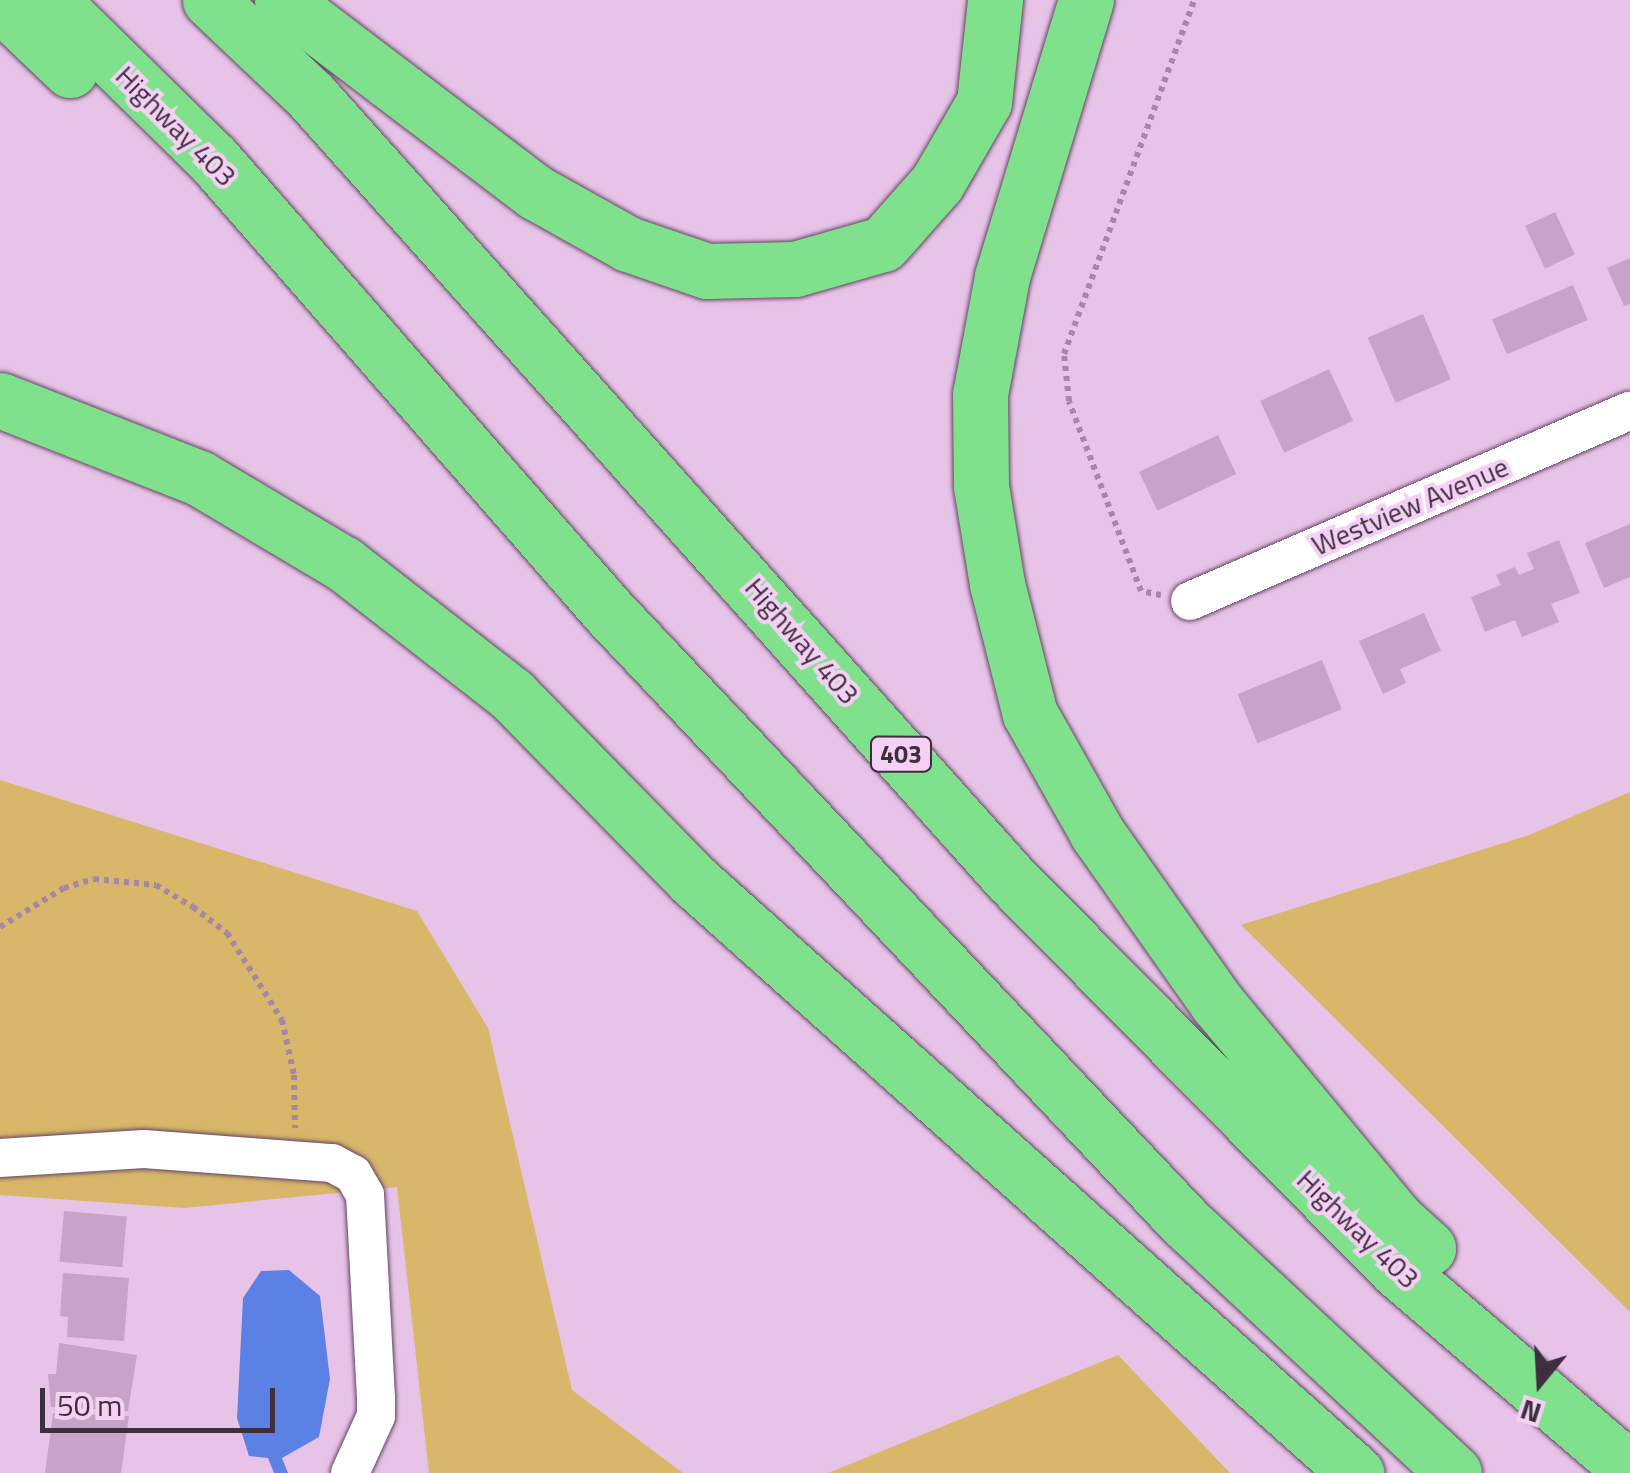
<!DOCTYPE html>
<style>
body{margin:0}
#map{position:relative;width:1630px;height:1473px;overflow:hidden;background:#e8c3e8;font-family:"Titillium Web",sans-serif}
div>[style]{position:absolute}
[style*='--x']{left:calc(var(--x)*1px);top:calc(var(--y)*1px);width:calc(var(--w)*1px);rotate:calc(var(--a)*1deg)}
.green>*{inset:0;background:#d8b76a}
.water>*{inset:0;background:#5c81e4}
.building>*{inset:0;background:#c7a4c7;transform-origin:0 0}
.path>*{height:6px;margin-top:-3px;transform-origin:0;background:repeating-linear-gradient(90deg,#a488a4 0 5px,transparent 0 10px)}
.roads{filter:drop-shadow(0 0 2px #644564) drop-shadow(0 0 2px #644564)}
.minor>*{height:38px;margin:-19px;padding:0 19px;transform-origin:19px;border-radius:19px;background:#fff}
.highway>*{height:55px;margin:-27.5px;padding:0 27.5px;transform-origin:27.5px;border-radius:27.5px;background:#7fe18b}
span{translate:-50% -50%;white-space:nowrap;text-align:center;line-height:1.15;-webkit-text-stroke:8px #f5d0f5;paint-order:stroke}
.shield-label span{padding:2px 8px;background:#f5d0f5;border:2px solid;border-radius:8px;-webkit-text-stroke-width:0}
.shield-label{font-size:25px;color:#3d2f3d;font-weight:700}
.street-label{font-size:28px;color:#3d2f3d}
.north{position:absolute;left:1490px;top:1333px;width:100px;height:100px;-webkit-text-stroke:8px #f5d0f5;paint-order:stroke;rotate:198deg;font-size:28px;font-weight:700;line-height:40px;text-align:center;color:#3d2f3d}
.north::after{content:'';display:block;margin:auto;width:35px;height:45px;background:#3d2f3d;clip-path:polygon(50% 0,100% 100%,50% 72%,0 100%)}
.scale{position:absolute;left:40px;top:1388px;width:235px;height:45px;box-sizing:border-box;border:5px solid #3d2f3d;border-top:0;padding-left:12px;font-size:30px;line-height:35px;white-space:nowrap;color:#3d2f3d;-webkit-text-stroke:8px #f5d0f5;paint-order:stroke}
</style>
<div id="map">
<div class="green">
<div style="clip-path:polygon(0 780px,417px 911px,488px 1028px,572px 1390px,683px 1473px,429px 1473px,397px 1187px,184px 1208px,0 1195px)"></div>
<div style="clip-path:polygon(1630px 792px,1630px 1312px,1241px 925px,1529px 835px)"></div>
<div style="clip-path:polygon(1118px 1355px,1230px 1473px,828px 1473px)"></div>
</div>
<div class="water">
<div style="clip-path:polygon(289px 1270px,320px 1296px,330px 1379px,319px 1437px,282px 1458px,288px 1473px,274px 1473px,268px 1458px,249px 1456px,237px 1418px,243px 1298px,261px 1271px)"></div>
</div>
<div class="building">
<div style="left:1555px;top:212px;width:47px;height:33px;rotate:65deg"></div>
<div style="clip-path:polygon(1630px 258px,1630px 304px,1624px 306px,1607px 268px)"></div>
<div style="left:1573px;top:285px;width:38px;height:88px;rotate:67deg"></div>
<div style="left:1423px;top:314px;width:71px;height:60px;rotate:67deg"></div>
<div style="left:1329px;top:369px;width:57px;height:76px;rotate:65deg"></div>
<div style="left:1218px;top:435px;width:43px;height:87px;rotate:65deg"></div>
<div style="clip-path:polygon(1630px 524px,1630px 577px,1604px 588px,1585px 543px)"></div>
<div style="clip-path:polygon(1559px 540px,1580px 593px,1551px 604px,1559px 622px,1522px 637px,1515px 620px,1485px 632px,1471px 597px,1501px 585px,1496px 575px,1515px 567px,1519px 575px,1534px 569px,1527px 553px)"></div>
<div style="clip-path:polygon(1424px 613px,1441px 651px,1400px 669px,1406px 683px,1383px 694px,1359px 641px)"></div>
<div style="left:1322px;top:660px;width:53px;height:91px;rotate:68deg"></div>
<div style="left:64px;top:1211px;width:63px;height:51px;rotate:5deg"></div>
<div style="clip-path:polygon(63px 1273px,129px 1278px,124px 1341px,67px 1337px,68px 1317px,60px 1316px)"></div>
<div style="clip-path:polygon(59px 1343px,137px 1355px,128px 1411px,51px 1407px,48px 1374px,56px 1374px)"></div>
<div style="clip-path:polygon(53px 1413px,129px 1416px,121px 1473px,45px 1473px)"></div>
</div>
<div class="path">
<div style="--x:1161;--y:595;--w:20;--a:-169"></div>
<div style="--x:1141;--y:591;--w:203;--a:-110.8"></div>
<div style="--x:1069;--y:401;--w:47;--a:-96.1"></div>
<div style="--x:1064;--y:354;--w:377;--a:-69.8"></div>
<div style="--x:0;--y:927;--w:75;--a:-31.4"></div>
<div style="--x:64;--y:888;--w:31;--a:-17"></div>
<div style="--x:94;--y:879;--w:62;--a:5.5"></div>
<div style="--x:156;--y:885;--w:43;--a:30.7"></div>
<div style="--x:193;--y:907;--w:43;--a:37.4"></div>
<div style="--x:227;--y:933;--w:103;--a:57.7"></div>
<div style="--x:282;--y:1020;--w:56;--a:77.7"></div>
<div style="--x:294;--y:1075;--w:53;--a:88.9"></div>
</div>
<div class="roads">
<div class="minor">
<div style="--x:1190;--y:601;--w:479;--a:-23.4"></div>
<div style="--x:0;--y:1158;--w:144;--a:-3.6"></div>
<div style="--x:144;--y:1149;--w:189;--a:4.3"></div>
<div style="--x:332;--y:1163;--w:24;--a:28"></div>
<div style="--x:353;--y:1174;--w:24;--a:60"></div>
<div style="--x:365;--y:1195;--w:203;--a:86.9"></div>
<div style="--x:376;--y:1398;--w:18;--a:90"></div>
<div style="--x:376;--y:1416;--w:63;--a:114.5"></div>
</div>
<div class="highway">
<div style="--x:51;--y:0;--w:227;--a:44.5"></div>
<div style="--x:213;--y:159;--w:602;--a:48.84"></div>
<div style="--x:609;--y:612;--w:838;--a:46.64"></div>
<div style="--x:1184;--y:1221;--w:369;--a:43"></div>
<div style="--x:210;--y:0;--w:139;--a:43.5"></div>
<div style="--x:311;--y:96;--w:1049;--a:48.21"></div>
<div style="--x:1010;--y:878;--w:551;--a:45.37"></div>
<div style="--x:1397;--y:1270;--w:307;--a:40.6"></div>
<div style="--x:282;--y:0;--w:318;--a:37.2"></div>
<div style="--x:535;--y:192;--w:107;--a:29.2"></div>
<div style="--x:628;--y:244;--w:83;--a:18.9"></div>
<div style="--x:707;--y:271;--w:88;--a:-1.3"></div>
<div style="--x:795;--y:269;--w:91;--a:-15.9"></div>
<div style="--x:883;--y:244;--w:81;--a:-48.5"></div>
<div style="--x:937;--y:183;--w:94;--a:-59.9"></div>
<div style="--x:984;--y:102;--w:103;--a:-83.8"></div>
<div style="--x:1086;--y:0;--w:289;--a:106.9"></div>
<div style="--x:1002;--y:277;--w:119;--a:100.6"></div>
<div style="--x:980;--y:394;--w:92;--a:89.4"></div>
<div style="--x:981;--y:486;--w:99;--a:80.7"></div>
<div style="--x:997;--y:584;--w:134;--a:75.8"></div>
<div style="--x:1030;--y:714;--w:137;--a:60.6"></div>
<div style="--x:1097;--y:833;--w:208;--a:54.8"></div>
<div style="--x:1217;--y:1003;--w:282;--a:50.3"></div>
<div style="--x:1397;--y:1220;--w:42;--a:42.1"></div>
<div style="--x:0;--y:3;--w:97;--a:43.7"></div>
<div style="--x:0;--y:400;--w:214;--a:21.4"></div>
<div style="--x:199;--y:478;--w:169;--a:30.7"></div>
<div style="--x:344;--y:564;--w:213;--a:37.9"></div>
<div style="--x:512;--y:695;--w:259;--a:45.6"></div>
<div style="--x:693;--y:880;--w:890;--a:41.81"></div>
</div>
</div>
<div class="shield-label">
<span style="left:901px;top:754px">403</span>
</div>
<div class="street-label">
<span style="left:176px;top:126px;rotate:45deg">Highway 403</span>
<span style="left:1410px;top:506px;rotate:-23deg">Westview Avenue</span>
<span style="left:802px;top:641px;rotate:49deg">Highway 403</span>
<span style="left:1358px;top:1229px;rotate:44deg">Highway 403</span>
</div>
<div class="north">N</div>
<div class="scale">50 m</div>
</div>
